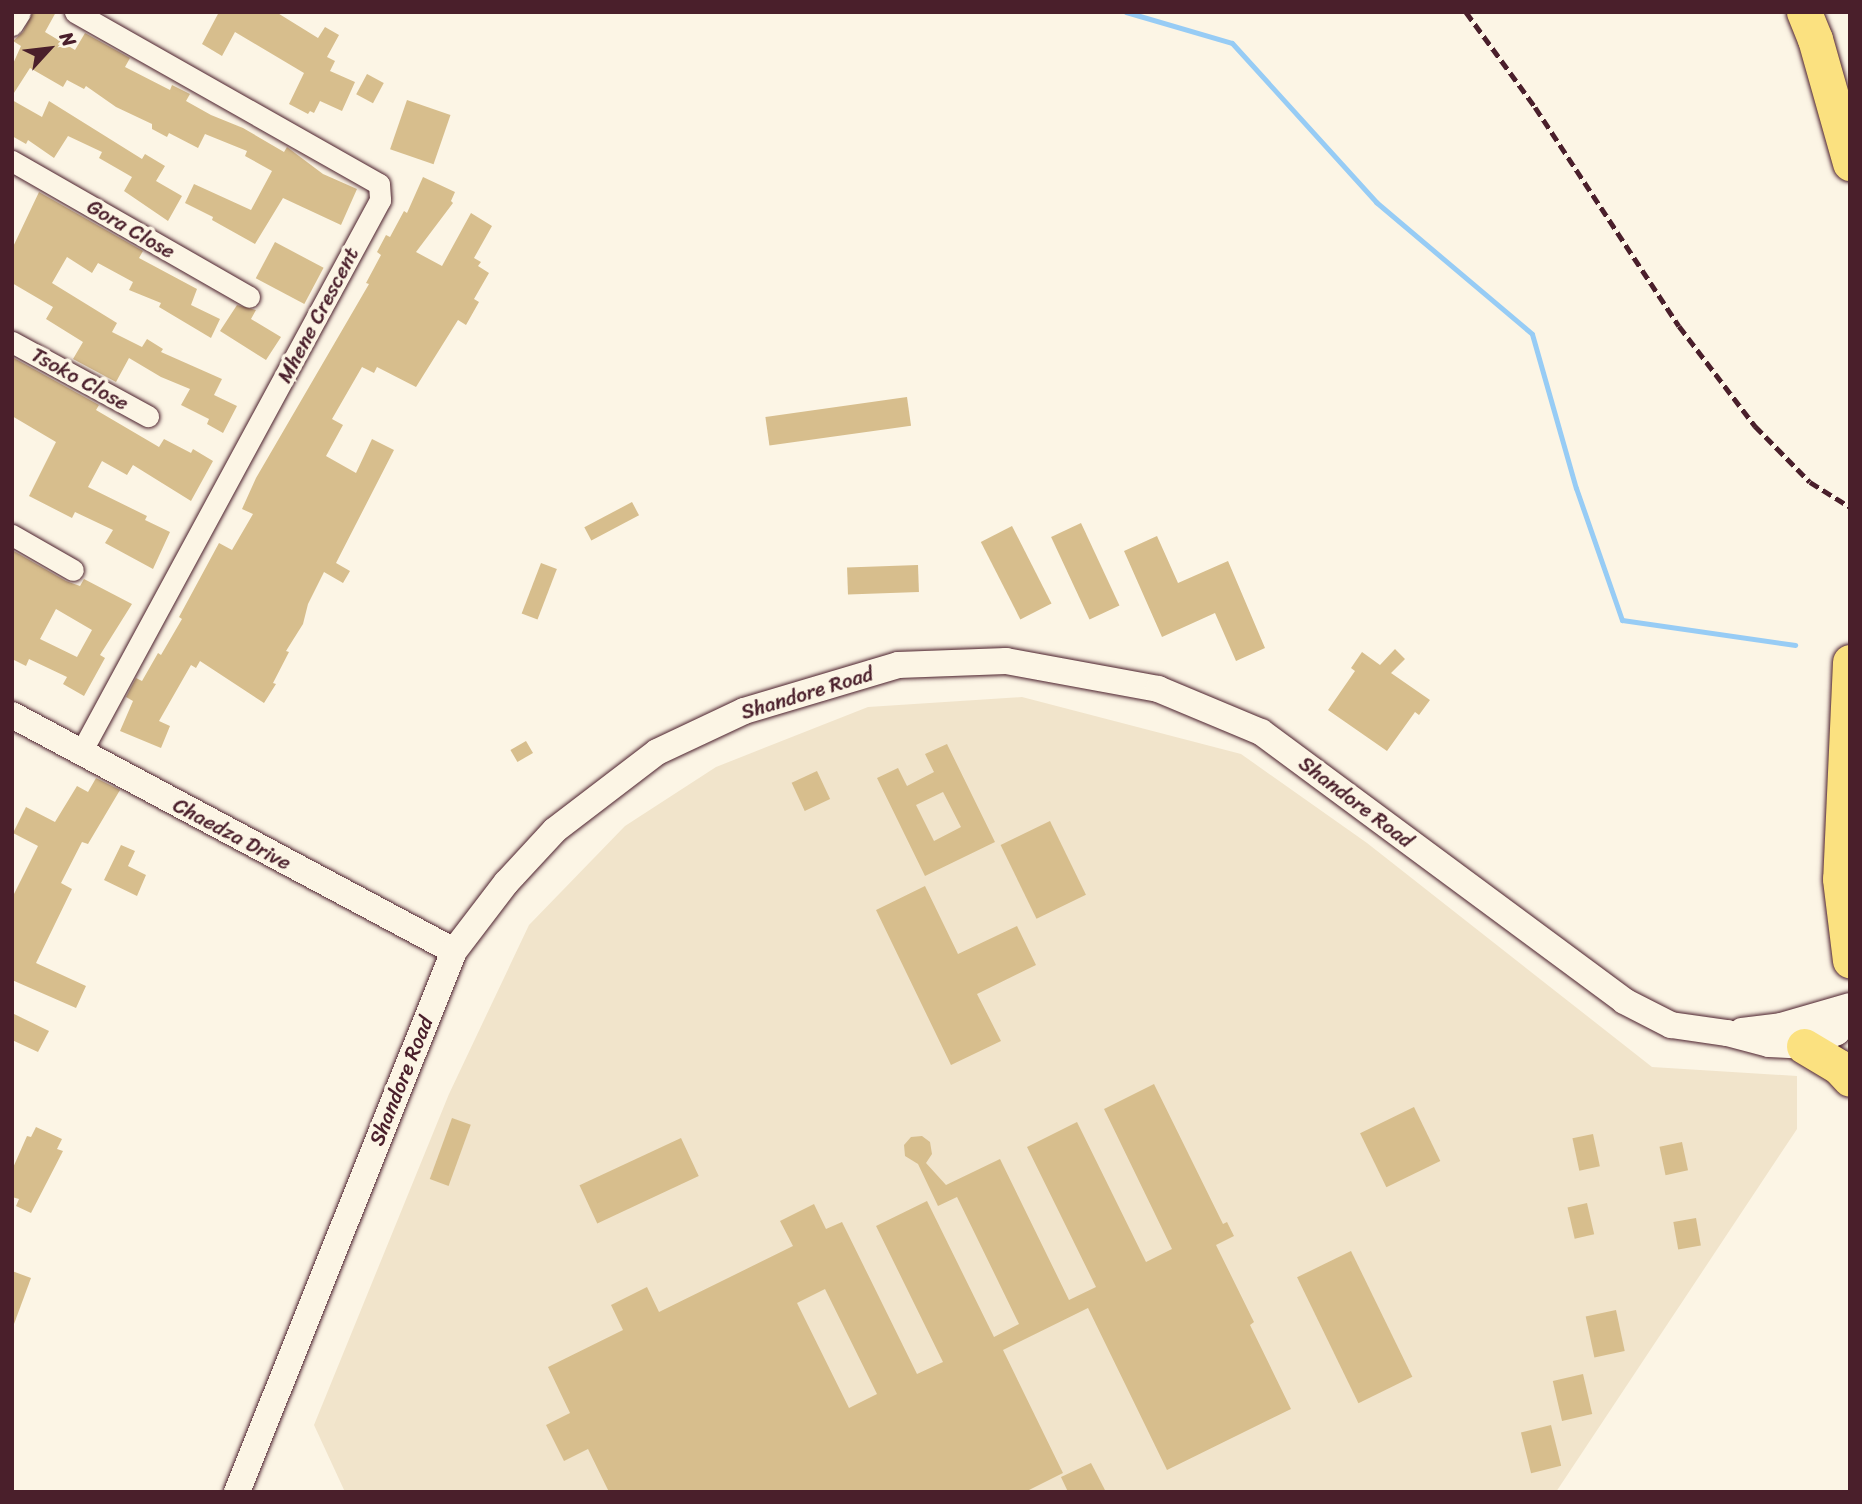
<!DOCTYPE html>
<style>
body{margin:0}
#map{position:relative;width:1862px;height:1504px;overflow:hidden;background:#fcf5e5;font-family:Sriracha,sans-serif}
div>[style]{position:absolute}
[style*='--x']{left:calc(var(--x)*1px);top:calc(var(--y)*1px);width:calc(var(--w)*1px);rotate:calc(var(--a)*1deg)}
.built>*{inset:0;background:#f1e4cb}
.stream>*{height:5px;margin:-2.5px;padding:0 2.5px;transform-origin:2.5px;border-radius:2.5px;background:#97ccf5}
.building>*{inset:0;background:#d7be8d;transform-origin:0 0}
.roads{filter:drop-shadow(0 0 2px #4a1f2b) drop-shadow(0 0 2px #4a1f2b)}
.minor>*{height:21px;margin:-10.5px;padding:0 10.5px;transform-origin:10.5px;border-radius:10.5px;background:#fcf5e5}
.tertiary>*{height:26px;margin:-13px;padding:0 13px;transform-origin:13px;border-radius:13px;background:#fcf5e5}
.trunk>*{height:35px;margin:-17.5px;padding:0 17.5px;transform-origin:17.5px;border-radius:17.5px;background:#fbe180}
.rail>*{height:5px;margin-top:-2.5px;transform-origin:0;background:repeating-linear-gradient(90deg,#4a1f2b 0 10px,transparent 0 15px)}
span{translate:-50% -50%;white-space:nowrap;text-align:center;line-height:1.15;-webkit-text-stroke:7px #fcf5e5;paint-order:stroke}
.street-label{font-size:21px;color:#4a1f2b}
.frame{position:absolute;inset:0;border:14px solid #4a1f2b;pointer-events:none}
.north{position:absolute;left:14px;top:14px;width:70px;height:70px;-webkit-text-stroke:5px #fcf5e5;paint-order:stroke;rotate:63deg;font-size:19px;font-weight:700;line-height:28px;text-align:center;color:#4a1f2b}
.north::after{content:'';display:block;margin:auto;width:24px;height:32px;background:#4a1f2b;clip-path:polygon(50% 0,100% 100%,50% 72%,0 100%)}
</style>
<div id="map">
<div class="built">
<div style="clip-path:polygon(1022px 697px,1241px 754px,1367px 843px,1652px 1067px,1797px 1076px,1797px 1129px,1556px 1492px,345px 1492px,314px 1425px,449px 1094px,529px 925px,625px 826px,716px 767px,868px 707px)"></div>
</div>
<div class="stream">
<div style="--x:1126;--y:12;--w:110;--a:16.3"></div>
<div style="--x:1232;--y:43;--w:215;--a:47.8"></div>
<div style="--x:1376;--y:202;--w:204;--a:40.2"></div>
<div style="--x:1532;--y:334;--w:160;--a:74.1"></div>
<div style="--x:1576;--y:488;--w:140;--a:70.8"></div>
<div style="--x:1622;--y:620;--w:175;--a:8.2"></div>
</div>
<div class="building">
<div style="clip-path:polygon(33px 12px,56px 12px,45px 32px,75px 50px,85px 33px,130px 58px,125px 67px,170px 90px,172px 85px,190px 94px,186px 101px,211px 115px,243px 128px,284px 152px,287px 147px,323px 174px,357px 189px,341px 225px,283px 198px,255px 244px,212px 220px,213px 217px,185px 203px,194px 184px,251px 210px,272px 171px,245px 156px,247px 151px,205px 134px,198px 148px,169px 133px,167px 137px,152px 129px,152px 124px,116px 107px,86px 86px,84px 89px,67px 80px,63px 87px,30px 68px,12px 96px,12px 66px,21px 46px,13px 41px,23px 32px)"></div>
<div style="clip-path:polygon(219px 12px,276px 12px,318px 38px,325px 27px,339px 35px,327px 57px,335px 61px,330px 71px,355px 82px,342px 111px,320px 101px,314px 113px,310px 111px,308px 114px,289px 104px,304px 73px,235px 32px,222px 56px,202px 44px)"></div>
<div style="left:367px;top:74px;width:19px;height:23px;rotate:28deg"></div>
<div style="clip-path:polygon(12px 100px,42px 117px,49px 101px,142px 159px,145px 154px,165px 166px,156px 181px,182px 196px,168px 221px,124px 191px,132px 177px,99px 158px,102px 152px,68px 136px,54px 158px,28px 140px,26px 144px,12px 136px)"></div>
<div style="left:407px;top:100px;width:46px;height:52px;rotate:19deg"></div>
<div style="clip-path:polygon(423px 177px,455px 192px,451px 201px,453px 203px,416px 252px,442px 266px,471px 213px,492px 226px,474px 258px,481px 262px,478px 266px,489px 273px,474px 299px,479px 302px,466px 325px,458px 320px,416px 387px,377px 367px,374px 373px,362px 367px,332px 419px,343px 425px,326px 456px,356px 473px,372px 439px,394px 450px,336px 563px,350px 571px,343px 583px,324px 572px,308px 604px,303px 624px,286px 651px,289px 652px,273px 683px,276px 684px,264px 703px,200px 661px,196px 668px,191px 665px,159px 721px,170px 726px,161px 748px,120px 731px,133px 701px,126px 697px,136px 678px,142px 681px,158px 653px,161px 655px,182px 619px,179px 617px,219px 543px,232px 550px,253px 514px,242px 509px,256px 478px,369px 284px,366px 283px,381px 255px,377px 252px,386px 235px,390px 237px,404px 211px,407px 213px)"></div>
<div style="clip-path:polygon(39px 192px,143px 251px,139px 258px,197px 289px,191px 305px,220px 319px,211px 338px,159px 307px,161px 303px,129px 290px,133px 282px,98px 263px,92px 273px,67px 257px,52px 283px,117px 323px,112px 332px,142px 347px,147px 339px,163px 349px,161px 352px,222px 379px,214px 395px,237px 406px,223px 433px,207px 424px,209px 419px,181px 405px,190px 389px,161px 377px,129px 358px,116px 382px,73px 359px,83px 342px,46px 319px,53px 307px,12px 283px,12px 249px)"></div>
<div style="left:275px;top:242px;width:55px;height:41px;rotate:28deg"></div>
<div style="clip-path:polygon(237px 305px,256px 310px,251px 319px,281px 337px,266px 360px,220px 331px)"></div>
<div style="clip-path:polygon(12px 357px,99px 405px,96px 410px,159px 447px,164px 439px,191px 453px,193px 449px,213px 461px,191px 501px,133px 465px,127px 475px,102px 461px,88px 487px,147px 516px,145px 520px,170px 532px,153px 569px,105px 543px,113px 530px,75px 512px,72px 518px,29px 496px,56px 442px,12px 416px)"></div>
<div style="left:907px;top:397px;width:29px;height:143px;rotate:82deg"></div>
<div style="left:632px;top:502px;width:15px;height:54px;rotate:62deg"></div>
<div style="left:1081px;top:523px;width:91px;height:33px;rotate:65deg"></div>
<div style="left:1012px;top:526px;width:87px;height:35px;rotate:63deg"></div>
<div style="clip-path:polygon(1157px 536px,1178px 583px,1228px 561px,1265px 648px,1236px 661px,1215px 613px,1162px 637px,1124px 551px)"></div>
<div style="clip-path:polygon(evenodd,12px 550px,66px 581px,80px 586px,84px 579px,132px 604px,100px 655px,105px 658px,84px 696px,63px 684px,67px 677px,29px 659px,26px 666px,12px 659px,12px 550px,56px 609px,92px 630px,77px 657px,40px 639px,56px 609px)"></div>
<div style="left:541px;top:563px;width:17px;height:54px;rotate:21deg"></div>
<div style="left:918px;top:565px;width:27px;height:71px;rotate:88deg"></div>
<div style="clip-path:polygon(1395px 649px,1405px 659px,1391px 673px,1430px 700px,1419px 715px,1415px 712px,1387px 751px,1328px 710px,1355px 671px,1351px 668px,1362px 652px,1380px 665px)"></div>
<div style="left:526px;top:741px;width:14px;height:18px;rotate:60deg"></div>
<div style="clip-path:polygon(evenodd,947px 744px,995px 842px,925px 876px,877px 778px,898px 768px,907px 786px,934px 772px,925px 754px,947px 744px,943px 792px,961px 827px,934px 841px,916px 805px,943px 792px)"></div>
<div style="left:817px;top:771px;width:31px;height:28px;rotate:65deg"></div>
<div style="clip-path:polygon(96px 778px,120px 790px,88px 844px,82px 842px,61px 883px,72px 889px,36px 963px,86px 986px,76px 1008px,12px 980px,12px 898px,38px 846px,13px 833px,26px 807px,55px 822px,77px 786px,88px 792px)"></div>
<div style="left:1050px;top:821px;width:82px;height:55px;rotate:64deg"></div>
<div style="clip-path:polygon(121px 845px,135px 851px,128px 866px,146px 875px,137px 896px,104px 880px)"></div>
<div style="clip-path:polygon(925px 886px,958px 954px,1017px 926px,1036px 965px,977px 994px,1001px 1041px,951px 1065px,876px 910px)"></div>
<div style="clip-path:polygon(12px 1013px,49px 1031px,38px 1052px,12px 1040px)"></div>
<div style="clip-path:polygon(evenodd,1154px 1084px,1223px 1224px,1227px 1222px,1234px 1236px,1216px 1245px,1254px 1322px,1250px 1325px,1291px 1409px,1167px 1470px,1088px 1308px,1003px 1350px,1063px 1473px,1025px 1492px,609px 1492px,588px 1449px,564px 1461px,546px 1425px,570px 1413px,548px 1367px,623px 1330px,611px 1305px,647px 1287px,659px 1312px,793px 1246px,780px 1221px,814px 1204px,826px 1229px,842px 1222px,917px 1374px,943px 1362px,876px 1226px,927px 1201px,994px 1337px,1019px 1324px,957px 1197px,938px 1206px,918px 1164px,905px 1156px,904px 1145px,911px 1137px,922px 1136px,930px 1142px,932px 1154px,926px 1163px,946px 1185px,1000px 1159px,1069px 1300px,1096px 1287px,1027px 1147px,1077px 1122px,1146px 1262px,1172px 1249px,1104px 1109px,1154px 1084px,825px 1289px,877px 1394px,849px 1408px,797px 1303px,825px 1289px)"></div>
<div style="left:1414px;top:1107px;width:60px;height:60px;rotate:64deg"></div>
<div style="left:452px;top:1118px;width:20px;height:65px;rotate:20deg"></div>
<div style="clip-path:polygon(36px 1127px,62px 1139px,57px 1149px,63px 1151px,31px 1213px,16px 1206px,19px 1199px,12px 1197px,12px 1170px,27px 1136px,31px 1137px)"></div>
<div style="left:1593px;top:1134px;width:33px;height:21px;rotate:78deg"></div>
<div style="left:681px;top:1138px;width:42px;height:112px;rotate:65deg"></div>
<div style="left:1682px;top:1142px;width:29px;height:23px;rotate:78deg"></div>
<div style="left:1587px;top:1203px;width:32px;height:20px;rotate:77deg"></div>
<div style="left:1696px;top:1218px;width:28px;height:23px;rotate:80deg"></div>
<div style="left:1351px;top:1251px;width:140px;height:60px;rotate:64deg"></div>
<div style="clip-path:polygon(12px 1271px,31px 1278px,14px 1324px,12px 1324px)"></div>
<div style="left:1616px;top:1310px;width:42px;height:31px;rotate:78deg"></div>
<div style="left:1583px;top:1374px;width:41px;height:31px;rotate:77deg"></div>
<div style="left:1551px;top:1425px;width:42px;height:31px;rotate:76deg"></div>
<div style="clip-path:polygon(1091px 1463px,1106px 1492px,1068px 1492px,1061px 1477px)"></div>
</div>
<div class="roads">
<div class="minor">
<div style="--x:75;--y:12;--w:349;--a:29.5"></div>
<div style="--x:379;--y:184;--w:16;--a:86"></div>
<div style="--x:380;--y:200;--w:628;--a:118.44"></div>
<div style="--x:12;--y:25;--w:15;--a:-58"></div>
<div style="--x:12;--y:161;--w:273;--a:29.8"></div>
<div style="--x:12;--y:342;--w:155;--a:28.6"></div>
<div style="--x:12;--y:535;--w:70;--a:29.8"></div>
</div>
<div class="tertiary">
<div style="--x:12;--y:715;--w:501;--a:28.1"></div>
<div style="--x:1742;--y:1031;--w:39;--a:-7"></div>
<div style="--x:1781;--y:1026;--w:72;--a:-16.2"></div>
<div style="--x:237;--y:1492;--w:583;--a:-68.14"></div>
<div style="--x:454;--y:951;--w:86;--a:-52.6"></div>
<div style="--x:506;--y:883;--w:72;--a:-47.2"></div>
<div style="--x:555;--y:830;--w:128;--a:-37.4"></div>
<div style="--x:657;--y:752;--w:96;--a:-25.2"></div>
<div style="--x:744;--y:711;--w:161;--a:-16.6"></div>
<div style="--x:898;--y:665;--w:108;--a:-2.1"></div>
<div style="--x:1006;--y:661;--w:155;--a:10.4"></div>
<div style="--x:1158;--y:689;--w:112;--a:22.7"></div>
<div style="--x:1261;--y:732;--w:452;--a:36.5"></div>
<div style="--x:1624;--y:1001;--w:53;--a:27.1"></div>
<div style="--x:1671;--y:1025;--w:57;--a:8.1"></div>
<div style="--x:1727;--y:1033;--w:43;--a:14.7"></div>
<div style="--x:1769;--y:1044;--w:35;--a:3"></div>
<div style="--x:1804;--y:1046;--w:36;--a:-23"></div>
<div style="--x:1837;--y:1032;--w:23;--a:-56"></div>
</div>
<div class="trunk">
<div style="--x:1804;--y:12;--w:29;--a:68"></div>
<div style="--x:1815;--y:39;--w:129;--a:74.2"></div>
<div style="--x:1850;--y:662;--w:217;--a:92.6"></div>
<div style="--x:1840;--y:879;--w:82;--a:83"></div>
<div style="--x:1804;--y:1046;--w:41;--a:31"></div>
<div style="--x:1839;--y:1067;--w:16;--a:47"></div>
</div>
</div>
<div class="rail">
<div style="--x:1466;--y:12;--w:117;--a:54"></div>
<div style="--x:1535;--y:107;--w:262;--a:56.7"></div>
<div style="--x:1679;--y:326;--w:126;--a:52.8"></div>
<div style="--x:1755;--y:426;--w:78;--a:45.5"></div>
<div style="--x:1810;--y:482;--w:47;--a:32"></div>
</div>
<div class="street-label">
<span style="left:131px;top:229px;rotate:30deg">Gora Close</span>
<span style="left:318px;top:315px;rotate:-62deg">Mhene Crescent</span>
<span style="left:80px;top:379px;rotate:29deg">Tsoko Close</span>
<span style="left:807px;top:693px;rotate:-17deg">Shandore Road</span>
<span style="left:1356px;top:802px;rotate:37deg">Shandore Road</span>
<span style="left:232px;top:834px;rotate:28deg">Chaedza Drive</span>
<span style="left:401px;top:1081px;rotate:-68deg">Shandore Road</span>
</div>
<div class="frame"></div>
<div class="north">N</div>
</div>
